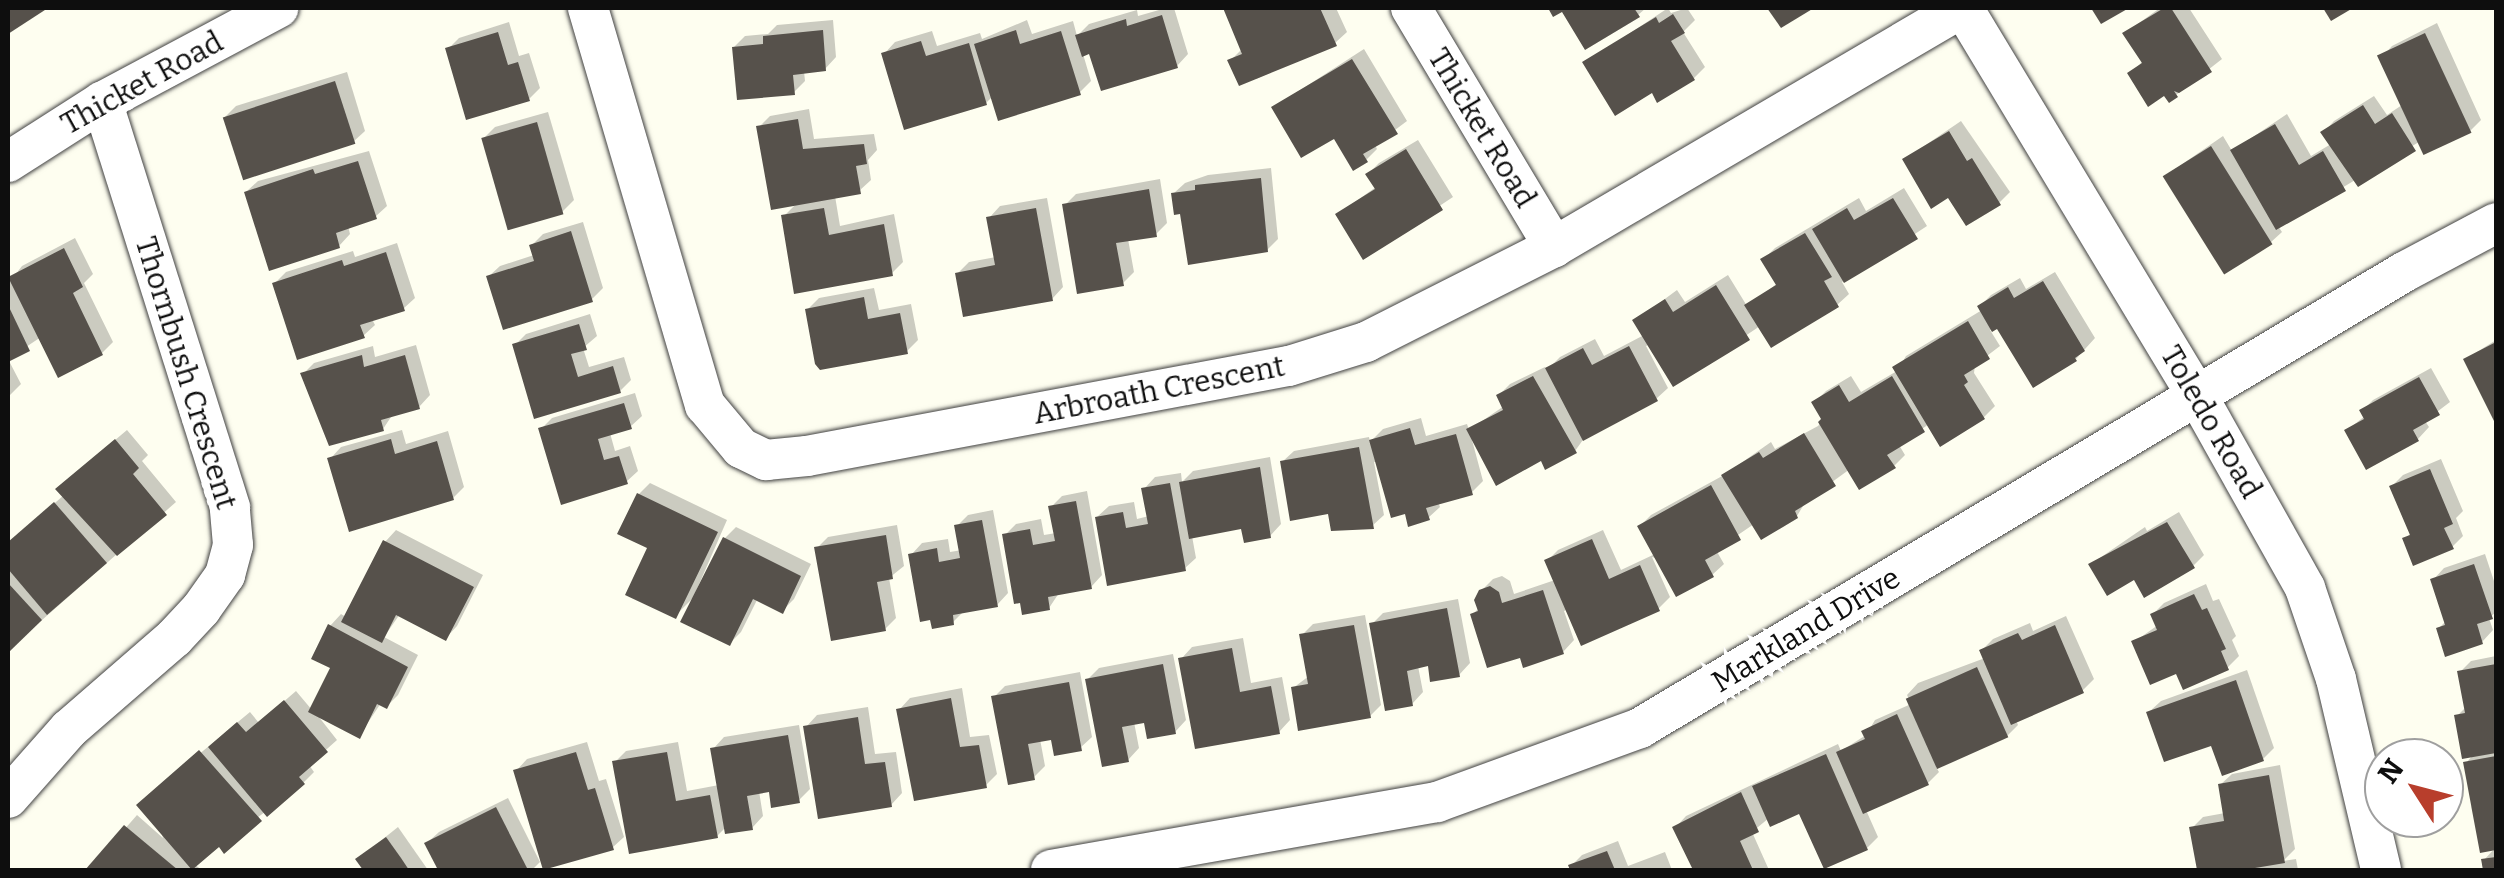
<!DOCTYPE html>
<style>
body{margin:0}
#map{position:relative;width:2504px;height:878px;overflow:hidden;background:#fefef0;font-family:Bitter,serif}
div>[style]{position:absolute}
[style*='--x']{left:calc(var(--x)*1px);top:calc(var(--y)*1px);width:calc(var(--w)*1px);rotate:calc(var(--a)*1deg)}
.shadow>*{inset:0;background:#0003}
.building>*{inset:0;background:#56514b;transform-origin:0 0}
.roads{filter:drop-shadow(0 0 2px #414141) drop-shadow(0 0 2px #414141)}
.street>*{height:40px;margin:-20px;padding:0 20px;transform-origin:20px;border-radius:20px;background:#fff}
span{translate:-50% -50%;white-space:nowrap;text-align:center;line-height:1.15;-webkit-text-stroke:10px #fff;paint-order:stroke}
.street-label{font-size:30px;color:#0e0e0e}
.frame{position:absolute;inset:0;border:10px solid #0e0e0e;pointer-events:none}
.north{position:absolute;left:2364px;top:738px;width:100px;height:100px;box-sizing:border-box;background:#fff;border:2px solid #9f9f9f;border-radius:50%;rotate:306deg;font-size:28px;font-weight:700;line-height:40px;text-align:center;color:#0e0e0e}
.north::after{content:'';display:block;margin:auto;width:35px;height:45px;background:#b83e2c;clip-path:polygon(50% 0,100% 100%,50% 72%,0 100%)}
</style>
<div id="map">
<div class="shadow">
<div style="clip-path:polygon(1166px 8px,1174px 8px,1188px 54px,1177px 66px,1091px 51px,1083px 54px,1091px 81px,1080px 92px,993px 96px,986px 103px,884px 54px,895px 42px,932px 31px,937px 46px,980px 33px,982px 39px,1027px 20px,1032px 34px,1073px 21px,1077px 36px,1089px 24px,1137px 10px,1138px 16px)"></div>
<div style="clip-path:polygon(1225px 8px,1336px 8px,1347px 32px,1335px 43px,1256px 79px,1230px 61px,1242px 49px)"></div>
<div style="clip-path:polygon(1550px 8px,1646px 8px,1638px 15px,1562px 8px,1554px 13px)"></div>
<div style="clip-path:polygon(1668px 8px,1671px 13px,1687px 8px,1695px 20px,1683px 32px,1705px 67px,1694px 78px,1653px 90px,1585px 63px)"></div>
<div style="clip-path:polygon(2160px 8px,2189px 8px,2222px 59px,2176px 95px,2130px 74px,2143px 61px,2125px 33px)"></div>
<div style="clip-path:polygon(833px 20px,836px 57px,825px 69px,804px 71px,805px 81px,794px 92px,734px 47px,745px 36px,768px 34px,777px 25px)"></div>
<div style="clip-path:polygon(509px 22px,519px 56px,529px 53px,540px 88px,529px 99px,448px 49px,459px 38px)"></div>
<div style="clip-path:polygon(2437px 23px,2481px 120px,2470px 131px,2424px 139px,2278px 226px,2282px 232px,2270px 243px,2165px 176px,2223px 136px,2232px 151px,2287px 114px,2311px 156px,2331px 144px,2323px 133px,2334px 121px,2374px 96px,2387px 115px,2405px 103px,2381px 58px,2392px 46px)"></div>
<div style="clip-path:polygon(1364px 49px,1407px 121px,1375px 145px,1377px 149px,1366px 160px,1335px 135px,1274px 107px)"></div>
<div style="clip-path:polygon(347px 72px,365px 131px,353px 142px,225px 117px,236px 106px)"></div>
<div style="clip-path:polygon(809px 109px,814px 139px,874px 134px,877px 150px,868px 160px,871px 180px,859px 191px,835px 196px,840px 226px,894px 214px,903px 262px,891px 274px,784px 216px,797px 203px,759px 127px,770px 116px)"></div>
<div style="clip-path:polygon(548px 112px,574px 200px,562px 212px,483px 139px,495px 127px)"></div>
<div style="clip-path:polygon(1961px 121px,2010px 192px,1999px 203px,1949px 195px,1905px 159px)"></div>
<div style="clip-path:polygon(1418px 140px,1453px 197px,1364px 256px,1338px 214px,1376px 187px,1368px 174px,1379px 163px)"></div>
<div style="clip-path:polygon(369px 151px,387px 206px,375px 217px,348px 226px,350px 234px,339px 246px,246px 192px,258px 181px)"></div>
<div style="clip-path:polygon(1271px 168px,1278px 239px,1267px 250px,1182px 211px,1173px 194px,1185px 183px,1208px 175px)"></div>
<div style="clip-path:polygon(1160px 179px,1167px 223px,1156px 234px,1128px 239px,1134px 272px,1123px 283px,1065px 205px,1076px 194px)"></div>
<div style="clip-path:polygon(1904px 188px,1927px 226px,1842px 282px,1849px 294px,1837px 305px,1760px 326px,1674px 384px,1650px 344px,1646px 346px,1668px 388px,1656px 399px,1585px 437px,1575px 451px,1542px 457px,1472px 440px,1483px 481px,1472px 492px,1438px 502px,1440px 507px,1428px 518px,1378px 462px,1374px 462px,1384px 515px,1372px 526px,1330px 511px,1282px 462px,1294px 451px,1369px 437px,1370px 442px,1383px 429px,1421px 418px,1426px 436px,1467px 424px,1469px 430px,1504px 406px,1499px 395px,1510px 384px,1545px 367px,1547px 370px,1560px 357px,1595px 339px,1604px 356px,1644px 335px,1635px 321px,1677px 290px,1685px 302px,1728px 275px,1747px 306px,1778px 283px,1764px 259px,1775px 248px,1859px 198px,1866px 211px)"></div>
<div style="clip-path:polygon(1047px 198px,1063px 287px,1052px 299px,958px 273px,969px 262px,996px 257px,989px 218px,1000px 206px)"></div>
<div style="clip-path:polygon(583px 222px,603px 288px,592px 299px,488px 277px,500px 266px,534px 255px,531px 246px,543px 234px)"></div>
<div style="clip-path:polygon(75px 238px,93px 274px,84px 283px,113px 342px,102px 353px,41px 337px,8px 359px,21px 384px,8px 397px,8px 284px,22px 266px)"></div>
<div style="clip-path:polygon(397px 243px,415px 298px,403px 309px,372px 319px,375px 325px,363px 336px,275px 283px,286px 272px,353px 251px,355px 257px)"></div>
<div style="clip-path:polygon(2055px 272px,2095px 338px,2076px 359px,2034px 384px,1998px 326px,1990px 330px,2000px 346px,1975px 365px,1974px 373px,1995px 406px,1984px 417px,1929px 424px,1899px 445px,1905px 455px,1894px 466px,1850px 469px,1806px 501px,1797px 516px,1754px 524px,1716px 550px,1724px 564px,1712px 575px,1652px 557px,1670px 597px,1658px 609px,1568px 609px,1564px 611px,1574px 640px,1563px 652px,1522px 654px,1472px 615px,1479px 608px,1481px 591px,1493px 579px,1502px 576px,1510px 581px,1514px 594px,1555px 580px,1547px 561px,1558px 550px,1603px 530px,1621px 570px,1655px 554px,1640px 526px,1651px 515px,1724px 475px,1771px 442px,1775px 449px,1818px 426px,1824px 419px,1814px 403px,1826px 391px,1851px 376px,1861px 392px,1897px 371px,1906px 356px,1982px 310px,1980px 306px,1991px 295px,2020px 278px,2026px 289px)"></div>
<div style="clip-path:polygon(874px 288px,879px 310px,911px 304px,918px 340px,907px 351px,807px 310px,819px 298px)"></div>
<div style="clip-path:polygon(590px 314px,597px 336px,583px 348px,589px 367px,624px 357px,631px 380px,620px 391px,536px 416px,515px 345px,526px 334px)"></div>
<div style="clip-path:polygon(2496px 340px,2496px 420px,2466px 359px)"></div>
<div style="clip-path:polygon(416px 345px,430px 395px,419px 407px,393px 414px,383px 429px,303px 374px,314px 363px,373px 346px,375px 357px)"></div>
<div style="clip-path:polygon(2431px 368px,2450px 402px,2425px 421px,2429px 427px,2418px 439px,2347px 430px,2365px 416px,2362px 411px,2373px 400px)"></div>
<div style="clip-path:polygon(635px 393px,642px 416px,630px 427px,610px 433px,615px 451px,630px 446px,638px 471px,626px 482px,541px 429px,552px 418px)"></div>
<div style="clip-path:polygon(127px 430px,148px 455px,142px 461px,176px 502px,8px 650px,8px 544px,64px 495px,70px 478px)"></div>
<div style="clip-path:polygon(402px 430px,406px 444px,448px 431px,464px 487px,453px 498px,330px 459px,341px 447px)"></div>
<div style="clip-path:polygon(1270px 457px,1281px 524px,1270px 536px,1243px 526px,1192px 536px,1196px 558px,1184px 569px,1097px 517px,1109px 506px,1134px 502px,1137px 519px,1149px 516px,1144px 489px,1155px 477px,1181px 473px,1182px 482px,1193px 471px)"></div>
<div style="clip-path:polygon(2441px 459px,2463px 511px,2456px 518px,2463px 536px,2452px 547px,2405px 539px,2411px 533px,2392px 486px,2403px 475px)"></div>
<div style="clip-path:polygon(650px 483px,727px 520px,693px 598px,675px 616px,650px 547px,639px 494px)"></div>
<div style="clip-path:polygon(1087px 491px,1102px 575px,1091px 587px,1059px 593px,1049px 608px,1005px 535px,1016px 524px,1041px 519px,1044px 535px,1056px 533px,1051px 507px,1062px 496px)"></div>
<div style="clip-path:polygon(993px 510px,1008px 593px,997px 605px,965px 610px,953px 622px,911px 555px,922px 543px,948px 539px,950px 552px,962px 550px,957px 526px,968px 515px)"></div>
<div style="clip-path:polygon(2179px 512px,2204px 555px,2193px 566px,2135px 577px,2091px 564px,2145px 527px,2147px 531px)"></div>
<div style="clip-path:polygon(897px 525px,904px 566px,889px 578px,896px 618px,885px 629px,817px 548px,828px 537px)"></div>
<div style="clip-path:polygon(736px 527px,811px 564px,794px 599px,783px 610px,758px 598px,741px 632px,730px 643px,725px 538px)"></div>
<div style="clip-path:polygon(396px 530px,483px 575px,457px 626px,446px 638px,400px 614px,384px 637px,418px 655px,398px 695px,387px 706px,381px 703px,359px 736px,315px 712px,337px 740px,309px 765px,314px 772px,303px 783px,195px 865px,202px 870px,89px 870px,137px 815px,163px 838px,151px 794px,250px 712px,259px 723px,296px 691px,312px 710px,334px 667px,330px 626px,341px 614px,346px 617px,385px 542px)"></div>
<div style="clip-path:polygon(2485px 554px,2496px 587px,2496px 612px,2489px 618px,2493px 630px,2482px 642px,2439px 628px,2446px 621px,2433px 580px,2444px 568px)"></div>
<div style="clip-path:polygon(2206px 584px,2213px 601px,2219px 599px,2236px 636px,2232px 640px,2239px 656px,2228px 667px,2177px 670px,2134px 642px,2158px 625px,2153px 614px,2164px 603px)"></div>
<div style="clip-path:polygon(1458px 599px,1470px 663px,1459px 675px,1430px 664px,1418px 666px,1423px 692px,1412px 704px,1372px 624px,1383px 613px)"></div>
<div style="clip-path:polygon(1365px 615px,1381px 705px,1370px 716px,1293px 688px,1309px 676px,1302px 635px,1313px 624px)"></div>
<div style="clip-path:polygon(2066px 616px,2094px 679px,2083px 690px,2016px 720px,2018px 725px,2007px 736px,1936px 767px,1939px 772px,1928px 783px,1866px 810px,1878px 837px,1867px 848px,1800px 810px,1769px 818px,1752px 832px,1769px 870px,1695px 870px,1675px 828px,1686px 816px,1838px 744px,1841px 751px,1866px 735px,1875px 720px,1911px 704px,1907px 695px,1918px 683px,1985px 658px,1982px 650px,1993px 639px,2030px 623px,2033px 631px)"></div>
<div style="clip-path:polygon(1243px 638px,1251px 683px,1282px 677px,1290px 720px,1279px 732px,1181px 659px,1192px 647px)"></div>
<div style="clip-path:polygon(1173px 654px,1186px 720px,1175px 732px,1146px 720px,1134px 722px,1139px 748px,1128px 760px,1088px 679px,1099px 668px)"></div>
<div style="clip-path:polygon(2496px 656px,2496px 870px,2485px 870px,2484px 860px,2496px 847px,2482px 850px,2466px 763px,2474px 754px,2457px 716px,2466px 707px,2460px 672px,2471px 661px)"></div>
<div style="clip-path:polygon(2247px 670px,2274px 748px,2263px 759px,2213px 743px,2149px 712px,2161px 701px)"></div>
<div style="clip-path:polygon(1080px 672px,1092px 737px,1080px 748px,1053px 737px,1040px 739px,1045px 766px,1034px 777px,994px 697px,1005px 686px)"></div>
<div style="clip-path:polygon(962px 688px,970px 737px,989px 735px,997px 774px,986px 785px,899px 710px,910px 698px)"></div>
<div style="clip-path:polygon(868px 707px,875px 754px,896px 752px,902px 793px,891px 805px,806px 727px,817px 715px)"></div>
<div style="clip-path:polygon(799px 725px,810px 789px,799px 800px,771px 790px,759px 791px,763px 816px,752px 828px,726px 827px,717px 836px,615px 762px,626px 751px,678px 742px,687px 791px,719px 785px,713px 749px,724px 737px)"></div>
<div style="clip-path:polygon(587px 742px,599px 781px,606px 779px,624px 837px,612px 848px,516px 771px,527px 759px)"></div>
<div style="clip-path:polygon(2280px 765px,2295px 849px,2283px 861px,2296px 859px,2298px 870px,2243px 870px,2248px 865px,2200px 870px,2192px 828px,2203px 817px,2225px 813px,2220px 785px,2232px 774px)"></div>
<div style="clip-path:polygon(508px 798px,540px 862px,532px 870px,441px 870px,427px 843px,439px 832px)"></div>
<div style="clip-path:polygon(398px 827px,428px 870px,366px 870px,358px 859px)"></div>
<div style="clip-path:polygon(1618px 841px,1628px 866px,1665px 852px,1672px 870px,1572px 870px,1571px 866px,1582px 855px)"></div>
</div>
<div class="building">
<div style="clip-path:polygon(8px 8px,48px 8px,8px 34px)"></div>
<div style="clip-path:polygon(1223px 8px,1320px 8px,1337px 46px,1239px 86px,1227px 60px,1242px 54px)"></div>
<div style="clip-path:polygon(1548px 8px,1634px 8px,1640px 17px,1585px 50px,1562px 12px,1553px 17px)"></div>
<div style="clip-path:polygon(1767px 8px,1814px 8px,1781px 28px)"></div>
<div style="clip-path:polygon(2091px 8px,2129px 8px,2101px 24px)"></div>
<div style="clip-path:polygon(2164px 8px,2171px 8px,2212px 72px,2179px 93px,2174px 91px,2178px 97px,2169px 103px,2164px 96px,2148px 107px,2127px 73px,2142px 63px,2122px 33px)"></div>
<div style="clip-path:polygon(2323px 8px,2353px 8px,2331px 21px)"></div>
<div style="clip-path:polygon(1673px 14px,1685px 33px,1671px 41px,1695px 80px,1657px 103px,1652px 93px,1615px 116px,1582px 62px,1656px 17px,1659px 23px)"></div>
<div style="clip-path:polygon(1162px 15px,1178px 68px,1101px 91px,1089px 54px,1082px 57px,1075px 35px,1126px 19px,1127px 26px)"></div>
<div style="clip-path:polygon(823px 30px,826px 71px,793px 75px,795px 95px,737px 100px,732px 47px,763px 44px,763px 36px)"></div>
<div style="clip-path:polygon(1016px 30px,1020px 44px,1061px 31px,1081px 95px,998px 121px,974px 44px)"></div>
<div style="clip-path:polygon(498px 32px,508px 65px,518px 62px,530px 101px,466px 120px,445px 48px)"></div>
<div style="left:2425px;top:33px;width:110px;height:53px;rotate:65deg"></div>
<div style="clip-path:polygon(921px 41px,926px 56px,969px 43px,987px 105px,904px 130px,881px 53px)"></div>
<div style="clip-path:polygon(1352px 59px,1398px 134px,1363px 154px,1368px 162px,1353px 171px,1334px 139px,1301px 158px,1271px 107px)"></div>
<div style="left:335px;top:81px;width:66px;height:118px;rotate:72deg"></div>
<div style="clip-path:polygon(2363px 105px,2375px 124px,2392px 113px,2416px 151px,2358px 187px,2320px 132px)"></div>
<div style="clip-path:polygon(798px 119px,803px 149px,864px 144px,867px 164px,856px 166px,861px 194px,771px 210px,756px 126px)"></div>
<div style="left:537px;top:122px;width:96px;height:58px;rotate:74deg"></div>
<div style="clip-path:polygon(2275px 124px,2299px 165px,2323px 151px,2346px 191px,2276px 230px,2230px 150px)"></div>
<div style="clip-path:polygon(1949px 131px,1967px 161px,1972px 158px,2001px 205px,1966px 226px,1948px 198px,1931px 209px,1902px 159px)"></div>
<div style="left:2211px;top:146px;width:116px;height:57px;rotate:58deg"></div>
<div style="clip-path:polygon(1406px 149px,1443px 210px,1363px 260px,1335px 214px,1375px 189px,1365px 174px)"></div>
<div style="clip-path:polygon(358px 161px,377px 219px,336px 233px,340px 248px,269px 271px,244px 192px,313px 169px,315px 174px)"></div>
<div style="clip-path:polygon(1261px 178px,1268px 252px,1188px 265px,1180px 214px,1174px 215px,1171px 193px,1195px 190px,1195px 185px)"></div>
<div style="clip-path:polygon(1149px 189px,1157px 237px,1116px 243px,1124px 286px,1077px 294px,1062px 204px)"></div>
<div style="clip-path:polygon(1893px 198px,1918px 239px,1844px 283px,1812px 229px,1847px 208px,1854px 220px)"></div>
<div style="clip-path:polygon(824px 208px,829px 235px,884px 224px,893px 276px,794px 294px,781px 215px)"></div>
<div style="clip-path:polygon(1036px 208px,1053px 301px,963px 317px,955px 273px,995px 265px,986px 217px)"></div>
<div style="clip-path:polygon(571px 231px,593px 302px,503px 330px,486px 276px,534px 261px,529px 245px)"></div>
<div style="clip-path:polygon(1805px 233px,1832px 277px,1824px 281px,1839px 307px,1771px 348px,1744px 305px,1776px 285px,1760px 259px)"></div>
<div style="clip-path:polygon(64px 248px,83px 287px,73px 293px,103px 355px,58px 378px,8px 277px)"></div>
<div style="clip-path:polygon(386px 252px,405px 311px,360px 325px,365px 338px,297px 360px,272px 283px,342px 260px,344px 266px)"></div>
<div style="clip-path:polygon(2043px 281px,2085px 351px,2075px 358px,2077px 361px,2033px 388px,1997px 329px,1992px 332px,1977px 306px,2008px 287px,2014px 298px)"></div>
<div style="clip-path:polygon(1716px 285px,1750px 340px,1673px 387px,1632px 320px,1665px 299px,1673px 312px)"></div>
<div style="clip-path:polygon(864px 297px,868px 319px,900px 313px,908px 354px,820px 370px,815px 364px,805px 309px)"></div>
<div style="clip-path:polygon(8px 305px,30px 351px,8px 362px)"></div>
<div style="clip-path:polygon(1968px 321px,1990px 359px,1964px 375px,1968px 382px,1964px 385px,1985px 419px,1940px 447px,1892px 367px)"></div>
<div style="clip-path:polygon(579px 324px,587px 350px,571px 354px,578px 377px,613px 366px,621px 393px,534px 419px,512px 344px)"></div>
<div style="clip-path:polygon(2496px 342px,2496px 425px,2463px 359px)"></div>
<div style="clip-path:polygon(1629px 346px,1658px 401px,1583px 441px,1545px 368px,1583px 348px,1592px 365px)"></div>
<div style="clip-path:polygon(362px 355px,364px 367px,405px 355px,420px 409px,381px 420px,384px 431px,329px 446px,300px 373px)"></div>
<div style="clip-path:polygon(1533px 376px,1577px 453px,1545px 470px,1541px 461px,1496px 486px,1466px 429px,1503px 410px,1496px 395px)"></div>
<div style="clip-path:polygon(1892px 376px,1925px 432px,1887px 455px,1896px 468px,1859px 490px,1818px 422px,1821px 419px,1811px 402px,1839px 385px,1849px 402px)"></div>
<div style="clip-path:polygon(2419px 377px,2440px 415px,2413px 430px,2419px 441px,2366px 470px,2344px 430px,2364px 419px,2359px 410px)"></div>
<div style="clip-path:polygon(624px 403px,632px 429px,598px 439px,604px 460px,619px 456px,628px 484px,561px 505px,538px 428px)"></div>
<div style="clip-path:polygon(1410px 428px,1415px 445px,1456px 434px,1473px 495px,1426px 508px,1430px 520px,1408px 527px,1405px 514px,1391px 518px,1369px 440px)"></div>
<div style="clip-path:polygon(1804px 433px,1836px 486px,1795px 511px,1798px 518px,1761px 540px,1721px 475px,1759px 452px,1763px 458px)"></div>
<div style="clip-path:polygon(115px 439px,139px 468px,133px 474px,167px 515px,117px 556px,55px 489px)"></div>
<div style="clip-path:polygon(391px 439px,395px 454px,437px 441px,454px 500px,349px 532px,327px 458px)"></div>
<div style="clip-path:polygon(1359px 447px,1374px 529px,1331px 531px,1328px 514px,1290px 521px,1280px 461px)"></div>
<div style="clip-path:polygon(1260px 467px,1271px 538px,1244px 543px,1241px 529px,1189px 539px,1179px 482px)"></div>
<div style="clip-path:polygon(2430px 469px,2453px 524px,2444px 528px,2454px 549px,2413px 566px,2402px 538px,2410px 535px,2389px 486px)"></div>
<div style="clip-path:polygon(1170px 483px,1186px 571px,1107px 586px,1095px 517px,1123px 512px,1126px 528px,1148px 524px,1141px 488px)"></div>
<div style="clip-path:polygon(1711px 485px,1741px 540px,1705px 560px,1714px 577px,1676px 597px,1637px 526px)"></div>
<div style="clip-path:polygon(637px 493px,718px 532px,676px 619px,625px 595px,647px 548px,617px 534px)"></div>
<div style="clip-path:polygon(1076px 501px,1092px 589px,1048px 597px,1050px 610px,1022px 615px,1020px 603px,1014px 604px,1002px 534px,1030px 529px,1033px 545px,1055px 541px,1048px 506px)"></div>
<div style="clip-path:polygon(54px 502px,107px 563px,47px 615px,8px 569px,8px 542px)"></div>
<div style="clip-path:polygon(982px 520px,998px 607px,953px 615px,954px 625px,932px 629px,930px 620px,920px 622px,908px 554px,937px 548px,939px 562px,960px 558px,954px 525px)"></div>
<div style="clip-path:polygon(2167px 522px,2195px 568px,2144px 598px,2134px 580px,2107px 596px,2088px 564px)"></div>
<div style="clip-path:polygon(886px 535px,893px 579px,877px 582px,886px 631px,831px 641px,814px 547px)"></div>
<div style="clip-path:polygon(723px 537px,801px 576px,783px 614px,753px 599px,730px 646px,680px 622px)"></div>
<div style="clip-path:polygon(1592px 539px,1609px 579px,1640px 565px,1660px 611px,1581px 646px,1544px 560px)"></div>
<div style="clip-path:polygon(383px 540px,474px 587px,446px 641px,396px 615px,382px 643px,341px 622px)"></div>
<div style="clip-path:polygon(2474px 564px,2493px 619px,2477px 624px,2483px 644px,2445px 657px,2436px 628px,2445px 625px,2430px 579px)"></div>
<div style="clip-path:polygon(8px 583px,42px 620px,8px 653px)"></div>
<div style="clip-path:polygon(1490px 586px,1499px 592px,1502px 603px,1543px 590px,1564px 654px,1523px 668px,1520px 658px,1487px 668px,1470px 614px,1478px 611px,1474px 600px,1479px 590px)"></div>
<div style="clip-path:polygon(2194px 594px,2202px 610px,2207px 608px,2226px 649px,2221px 651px,2229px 670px,2183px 690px,2176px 674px,2150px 685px,2131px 641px,2157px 630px,2150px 614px)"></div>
<div style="clip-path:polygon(1447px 608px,1460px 677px,1430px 682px,1428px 666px,1407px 671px,1413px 706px,1385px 711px,1369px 623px)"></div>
<div style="clip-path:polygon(328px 624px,408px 667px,387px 709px,377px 704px,360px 739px,308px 712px,330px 668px,311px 659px)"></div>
<div style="clip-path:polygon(1354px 625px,1371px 718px,1298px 731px,1291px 687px,1308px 684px,1299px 634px)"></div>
<div style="clip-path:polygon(2055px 625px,2084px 693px,2011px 725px,1979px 650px,2018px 633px,2022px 640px)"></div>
<div style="clip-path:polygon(1232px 648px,1240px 692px,1271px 686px,1280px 734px,1195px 749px,1178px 658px)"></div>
<div style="clip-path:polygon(1163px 664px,1176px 734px,1147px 739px,1144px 723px,1122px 727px,1129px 762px,1102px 767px,1085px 679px)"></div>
<div style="clip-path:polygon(2496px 664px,2496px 753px,2462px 759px,2454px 715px,2465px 713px,2457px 671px)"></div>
<div style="left:1977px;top:667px;width:77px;height:78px;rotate:66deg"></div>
<div style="clip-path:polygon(2236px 680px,2264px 761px,2222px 776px,2211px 746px,2164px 762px,2146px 712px)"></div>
<div style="clip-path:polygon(1069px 682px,1082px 751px,1054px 756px,1051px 740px,1028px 744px,1035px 780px,1008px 785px,991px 696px)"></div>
<div style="clip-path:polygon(951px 698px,960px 747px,979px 745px,987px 788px,914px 801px,896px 709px)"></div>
<div style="clip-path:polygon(284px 700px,328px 752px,299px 777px,305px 784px,267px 817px,208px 747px,237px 722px,246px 732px)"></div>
<div style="clip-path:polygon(1897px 714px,1929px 785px,1863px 814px,1836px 752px,1865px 739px,1861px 731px)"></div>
<div style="clip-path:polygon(858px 717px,865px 764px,885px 762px,892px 807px,818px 819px,803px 726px)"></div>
<div style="clip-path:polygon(788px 735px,800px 803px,771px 808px,769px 792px,747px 796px,753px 830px,725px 834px,710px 748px)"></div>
<div style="clip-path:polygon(199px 750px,262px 821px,224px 854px,219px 847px,192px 870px,136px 805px)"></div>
<div style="clip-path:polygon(576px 752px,588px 790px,595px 788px,614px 850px,543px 870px,513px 770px)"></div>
<div style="clip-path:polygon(667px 752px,676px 801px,710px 795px,718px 838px,629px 854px,612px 761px)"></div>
<div style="clip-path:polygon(1826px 754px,1868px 850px,1824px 869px,1799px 814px,1770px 827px,1752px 786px)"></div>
<div style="clip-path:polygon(2496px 756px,2496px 850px,2480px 853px,2463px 762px)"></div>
<div style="clip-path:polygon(2269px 775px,2285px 863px,2243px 870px,2197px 870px,2189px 827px,2224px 821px,2218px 784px)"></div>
<div style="clip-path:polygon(1741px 792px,1759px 832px,1740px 841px,1753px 870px,1693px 870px,1672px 827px)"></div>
<div style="clip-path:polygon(496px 807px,528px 870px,438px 870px,424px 843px)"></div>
<div style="clip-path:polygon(124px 825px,178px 870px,85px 870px)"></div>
<div style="clip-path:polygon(386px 837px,401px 858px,409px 870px,363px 870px,355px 859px)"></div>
<div style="clip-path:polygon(1607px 851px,1615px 870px,1570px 870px,1568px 865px)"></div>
<div style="clip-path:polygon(2496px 857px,2496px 870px,2483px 870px,2481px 859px)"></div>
</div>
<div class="roads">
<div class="street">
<div style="--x:588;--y:8;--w:414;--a:73.6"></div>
<div style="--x:705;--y:405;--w:56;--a:50.1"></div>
<div style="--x:741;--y:448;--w:28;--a:26"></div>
<div style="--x:766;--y:460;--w:41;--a:-5.6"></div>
<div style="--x:807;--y:456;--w:490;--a:-10.6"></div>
<div style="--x:1289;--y:366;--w:81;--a:-17.3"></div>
<div style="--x:1366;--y:342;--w:211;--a:-26.8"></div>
<div style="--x:1554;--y:247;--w:473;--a:-30.4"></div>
<div style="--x:1411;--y:8;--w:279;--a:59.1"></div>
<div style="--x:1963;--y:8;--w:454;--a:58.9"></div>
<div style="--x:2198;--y:397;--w:219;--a:60.7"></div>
<div style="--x:2305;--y:588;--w:96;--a:71.2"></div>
<div style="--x:2336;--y:679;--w:196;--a:76.7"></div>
<div style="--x:8;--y:162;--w:112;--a:-32.6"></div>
<div style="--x:102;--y:102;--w:200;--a:-28.1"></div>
<div style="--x:8;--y:798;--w:92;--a:-48.5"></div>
<div style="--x:69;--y:729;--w:139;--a:-40.9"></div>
<div style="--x:174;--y:638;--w:40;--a:-47"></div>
<div style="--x:201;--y:609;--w:42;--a:-54.8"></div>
<div style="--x:225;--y:575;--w:31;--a:-75"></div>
<div style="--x:233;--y:545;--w:38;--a:-95"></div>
<div style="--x:230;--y:507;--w:425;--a:-107.5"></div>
<div style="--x:1051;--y:870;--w:392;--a:-10"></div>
<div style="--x:1437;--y:802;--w:216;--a:-20"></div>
<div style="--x:1640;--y:728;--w:890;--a:-30.83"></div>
<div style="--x:2404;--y:272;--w:104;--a:-28"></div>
</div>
</div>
<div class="street-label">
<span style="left:142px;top:83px;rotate:-29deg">Thicket Road</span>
<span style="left:1482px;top:128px;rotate:59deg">Thicket Road</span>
<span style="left:186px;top:373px;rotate:73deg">Thornbush Crescent</span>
<span style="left:1159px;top:390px;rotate:-11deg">Arbroath Crescent</span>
<span style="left:2211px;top:422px;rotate:60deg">Toledo Road</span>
<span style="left:1806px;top:630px;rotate:-31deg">Markland Drive</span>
</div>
<div class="frame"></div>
<div class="north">N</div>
</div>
